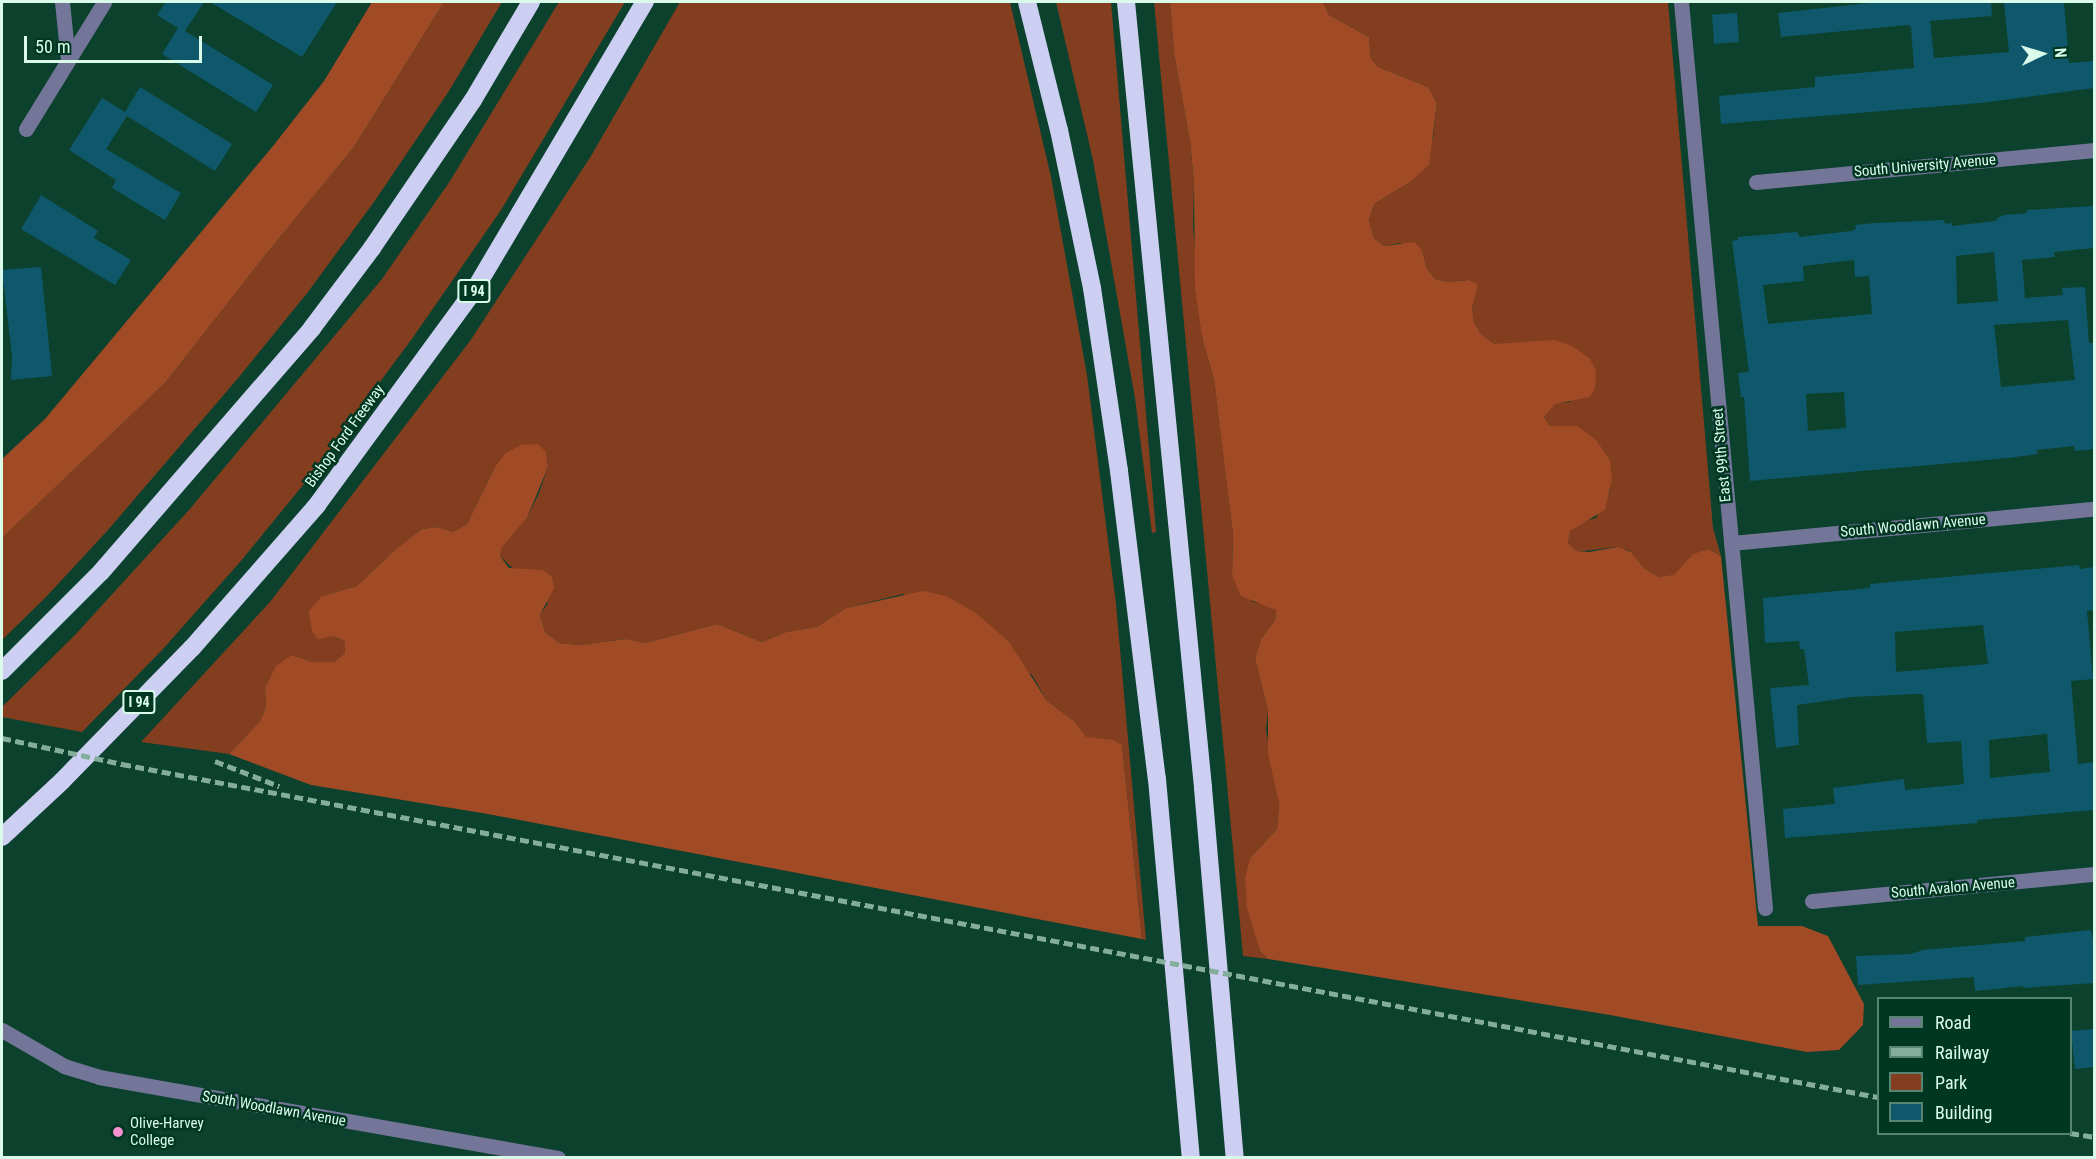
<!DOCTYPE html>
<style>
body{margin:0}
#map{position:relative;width:2096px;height:1159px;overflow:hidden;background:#0c412d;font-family:"Roboto Condensed",sans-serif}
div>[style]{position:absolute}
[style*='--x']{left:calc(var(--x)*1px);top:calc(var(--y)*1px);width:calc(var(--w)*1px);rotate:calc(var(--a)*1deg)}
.green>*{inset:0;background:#833e20}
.forest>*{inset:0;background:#a04b26}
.building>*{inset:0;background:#0f586c;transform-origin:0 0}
.minor>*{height:15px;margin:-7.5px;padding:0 7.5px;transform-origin:7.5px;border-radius:7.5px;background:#737599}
.highway>*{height:18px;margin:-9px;padding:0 9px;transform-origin:9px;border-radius:9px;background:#cdcff2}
.rail>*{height:4.5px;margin-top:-2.25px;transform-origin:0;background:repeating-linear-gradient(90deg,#84ad9b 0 9px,transparent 0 13.5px)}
.dots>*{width:16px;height:16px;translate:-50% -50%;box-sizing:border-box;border:3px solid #003723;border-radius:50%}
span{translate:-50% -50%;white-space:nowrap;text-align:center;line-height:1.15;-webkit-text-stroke:5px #003723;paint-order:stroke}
.shield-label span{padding:2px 4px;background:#003723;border:2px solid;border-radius:4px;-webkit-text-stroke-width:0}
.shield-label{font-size:14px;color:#dbfbea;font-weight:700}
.street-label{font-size:15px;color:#dbfbea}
.poi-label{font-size:15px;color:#dbfbea}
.left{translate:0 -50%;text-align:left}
.frame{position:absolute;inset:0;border:3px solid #dbfbea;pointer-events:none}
.legend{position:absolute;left:1877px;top:997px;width:195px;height:138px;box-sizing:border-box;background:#003723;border:2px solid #588573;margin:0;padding:8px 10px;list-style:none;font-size:18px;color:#dbfbea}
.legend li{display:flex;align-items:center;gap:12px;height:30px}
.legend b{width:30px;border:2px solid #588573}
.north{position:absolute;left:2012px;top:24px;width:60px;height:60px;-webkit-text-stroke:4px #003723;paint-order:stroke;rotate:86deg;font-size:16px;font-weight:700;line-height:24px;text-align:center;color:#dbfbea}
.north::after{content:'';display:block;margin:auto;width:21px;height:27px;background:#dbfbea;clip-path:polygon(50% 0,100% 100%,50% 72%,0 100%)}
.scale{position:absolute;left:24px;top:36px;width:178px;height:27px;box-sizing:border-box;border:3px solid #dbfbea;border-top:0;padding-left:8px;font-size:18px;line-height:21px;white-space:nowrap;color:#dbfbea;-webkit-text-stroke:4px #003723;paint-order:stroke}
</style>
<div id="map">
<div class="green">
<div style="clip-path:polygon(444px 2px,502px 2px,449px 91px,374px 202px,308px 292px,239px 377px,108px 530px,45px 598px,2px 640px,2px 538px,165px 383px,263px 258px,354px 147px)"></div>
<div style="clip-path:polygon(559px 2px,625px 2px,501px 210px,414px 336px,308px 479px,240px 562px,163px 649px,82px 732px,2px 717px,2px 707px,75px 635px,189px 510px,382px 279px,450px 181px)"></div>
<div style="clip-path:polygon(680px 2px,1010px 2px,1051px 177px,1087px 375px,1116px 604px,1146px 940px,1142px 939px,1122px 745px,1086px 738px,1074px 721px,1047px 701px,1032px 675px,903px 594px,846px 608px,817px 627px,786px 632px,762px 642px,717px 624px,645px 643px,625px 639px,580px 645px,559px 643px,545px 632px,540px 615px,548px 603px,500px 556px,501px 547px,527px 518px,539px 493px,548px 467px,546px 452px,495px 467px,467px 524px,453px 532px,438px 527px,422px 529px,397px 548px,357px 586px,322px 596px,333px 636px,345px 641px,345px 653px,334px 662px,312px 662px,292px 655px,265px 689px,266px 707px,260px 721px,229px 754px,141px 742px,270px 602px,470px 341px,591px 156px)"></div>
<div style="clip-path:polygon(1056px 2px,1111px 2px,1156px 532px,1152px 533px,1135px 398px,1093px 160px)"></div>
<div style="clip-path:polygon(1154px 2px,1170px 2px,1174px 53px,1190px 142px,1194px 182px,1193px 226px,1203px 342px,1214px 379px,1223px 449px,1233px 534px,1232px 575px,1253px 602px,1266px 604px,1276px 610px,1275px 620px,1261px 639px,1255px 658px,1268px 711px,1266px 730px,1279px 804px,1277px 829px,1250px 858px,1255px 930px,1260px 951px,1268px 959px,1243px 956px)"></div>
<div style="clip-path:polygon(1323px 2px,1668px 2px,1713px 528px,1721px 556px,1708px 549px,1694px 554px,1674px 576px,1659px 577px,1644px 568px,1630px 551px,1617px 547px,1576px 552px,1568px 543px,1570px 531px,1581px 522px,1596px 518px,1610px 491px,1610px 460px,1577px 426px,1550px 426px,1544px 417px,1555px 403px,1571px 402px,1516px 344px,1494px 344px,1481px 334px,1474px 322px,1472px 308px,1477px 285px,1468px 280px,1448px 282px,1435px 279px,1426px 267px,1423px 252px,1400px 243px,1384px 246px,1374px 238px,1369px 220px,1374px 204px,1410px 182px,1433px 138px,1437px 103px,1428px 87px,1378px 67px,1371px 59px,1369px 37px,1329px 15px)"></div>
</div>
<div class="forest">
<div style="clip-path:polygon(372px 2px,444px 2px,354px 147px,263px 258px,165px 383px,2px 538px,2px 459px,45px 419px,273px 146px,324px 81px)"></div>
<div style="clip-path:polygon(1170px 2px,1323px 2px,1329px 15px,1369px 37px,1371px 59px,1378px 67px,1428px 87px,1437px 103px,1429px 165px,1410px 182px,1374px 204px,1369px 220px,1374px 238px,1384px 246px,1415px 242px,1423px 252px,1426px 267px,1435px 279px,1448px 282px,1469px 280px,1478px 285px,1472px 308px,1474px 322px,1481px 334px,1494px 344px,1555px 340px,1572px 346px,1590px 359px,1596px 371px,1595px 388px,1590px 397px,1555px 404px,1544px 417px,1550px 426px,1577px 426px,1596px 440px,1610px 460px,1612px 479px,1605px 510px,1570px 531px,1568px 543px,1576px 551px,1589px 552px,1618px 547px,1631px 552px,1644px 568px,1659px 577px,1674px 575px,1693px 554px,1708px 549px,1721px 556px,1758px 926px,1802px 926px,1828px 936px,1864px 1004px,1863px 1025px,1839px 1050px,1807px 1052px,1610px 1015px,1268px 959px,1260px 951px,1247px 908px,1245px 879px,1250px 858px,1277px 829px,1279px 804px,1268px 753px,1268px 711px,1255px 658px,1261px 639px,1275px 620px,1276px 610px,1241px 596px,1232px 575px,1233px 534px,1214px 379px,1203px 342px,1195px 289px,1194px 182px,1190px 142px,1174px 53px)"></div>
<div style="clip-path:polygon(538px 444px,546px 452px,548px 467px,527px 518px,502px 547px,500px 556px,509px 568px,543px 570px,552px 577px,554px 588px,540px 615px,545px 632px,559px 643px,580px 645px,626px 639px,645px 643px,717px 624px,762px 642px,786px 632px,817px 627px,846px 608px,923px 591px,946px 596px,976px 613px,1009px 642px,1047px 701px,1074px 721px,1086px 737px,1113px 740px,1122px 745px,1142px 939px,488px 814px,311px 785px,229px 754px,260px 721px,266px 707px,265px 689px,276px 666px,292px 655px,312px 662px,334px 662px,345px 653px,345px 641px,333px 636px,318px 639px,312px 631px,309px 611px,322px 596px,357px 586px,397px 548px,422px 529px,438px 527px,453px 532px,467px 524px,495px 467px,506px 453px,521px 445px)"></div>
</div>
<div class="building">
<div style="clip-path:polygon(166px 2px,204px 2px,185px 31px,273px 85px,256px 112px,162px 54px,178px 28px,157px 15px)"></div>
<div style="clip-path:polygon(210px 2px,337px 2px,302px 57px)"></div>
<div style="clip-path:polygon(1879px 2px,1991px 2px,1992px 16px,1930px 21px,1934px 58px,2009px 52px,2004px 2px,2064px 2px,2069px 63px,2094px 61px,2094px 88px,1980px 103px,1721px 124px,1719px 96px,1815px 87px,1815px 77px,1914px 68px,1911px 27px,1908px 25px,1781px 37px,1778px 13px)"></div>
<div style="left:1737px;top:13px;width:29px;height:25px;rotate:86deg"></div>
<div style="clip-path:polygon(140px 87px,232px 144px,215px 171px,127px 116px,106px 149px,181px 193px,165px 220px,112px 188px,116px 180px,69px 150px,102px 98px,125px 112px)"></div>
<div style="clip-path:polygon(41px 195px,98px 231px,94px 238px,131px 260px,115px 285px,21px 229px)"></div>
<div style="clip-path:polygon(evenodd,2094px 206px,2094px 248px,2054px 252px,2055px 257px,2022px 260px,2025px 298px,2063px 295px,2062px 288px,2085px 287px,2089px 343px,2094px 343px,2094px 449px,2075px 451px,2074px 446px,2037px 450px,2037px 454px,2008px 458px,1750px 481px,1744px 397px,1741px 397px,1738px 373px,1749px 372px,1732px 241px,1738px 240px,1738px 237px,1797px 232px,1800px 237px,1851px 231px,1856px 229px,1855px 225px,1875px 223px,1944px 220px,1945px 224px,1952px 223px,1952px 226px,1996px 221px,1996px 219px,2004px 215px,2027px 213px,2027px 210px,2094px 206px,1994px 252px,1998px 301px,1957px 304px,1956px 256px,1994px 252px,2094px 206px,1854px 260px,1855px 277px,1869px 276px,1872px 314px,1768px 324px,1763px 285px,1804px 281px,1803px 266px,1854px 260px,2094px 206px,2068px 320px,2075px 380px,2001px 387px,1994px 325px,2068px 320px,2094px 206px,1844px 392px,1846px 428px,1808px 431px,1806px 394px,1844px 392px)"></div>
<div style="clip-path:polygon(41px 267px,52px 376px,11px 380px,12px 356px,2px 270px)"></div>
<div style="clip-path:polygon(evenodd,2079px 565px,2080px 569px,2094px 567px,2094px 610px,2087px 611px,2093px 679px,2071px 681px,2078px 764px,2094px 762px,2094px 810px,1977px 820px,1977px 823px,1785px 838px,1783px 809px,1835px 804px,1833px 788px,1904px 779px,1905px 790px,1964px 784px,1961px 741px,1927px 743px,1923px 694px,1916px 694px,1852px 697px,1797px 705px,1799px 745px,1776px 748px,1770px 688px,1809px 685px,1804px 649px,1800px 649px,1799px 641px,1765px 643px,1763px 598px,1870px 588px,1870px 584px,2079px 565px,1983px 625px,1988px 664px,1896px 672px,1895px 632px,1983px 625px,2079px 565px,2047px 734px,2050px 772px,1990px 778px,1989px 740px,2047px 734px)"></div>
<div style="clip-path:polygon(2091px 930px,2094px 945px,2094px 983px,2023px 988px,2023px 986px,1975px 991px,1974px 977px,1858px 985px,1856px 956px,1911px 954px,1923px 950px,2025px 941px,2025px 937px)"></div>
<div style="clip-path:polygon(2094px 1029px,2094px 1067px,2075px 1069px,2071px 1031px)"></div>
</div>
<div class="minor">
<div style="--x:62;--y:2;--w:58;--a:84.1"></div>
<div style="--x:1681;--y:2;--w:910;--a:84.7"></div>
<div style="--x:26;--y:129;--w:149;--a:-58.4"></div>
<div style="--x:1756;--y:182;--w:340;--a:-5.4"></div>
<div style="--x:1731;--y:543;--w:365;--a:-5.4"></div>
<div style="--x:1812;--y:901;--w:283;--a:-5.5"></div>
<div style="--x:2;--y:1030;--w:72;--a:30.1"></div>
<div style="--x:64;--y:1066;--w:37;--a:17"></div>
<div style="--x:99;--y:1077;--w:466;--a:10"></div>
</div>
<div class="highway">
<div style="--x:1027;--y:2;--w:132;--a:76"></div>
<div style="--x:1059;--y:130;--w:161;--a:78.2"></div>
<div style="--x:1092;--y:288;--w:185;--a:81.6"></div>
<div style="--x:1119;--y:471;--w:310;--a:83"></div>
<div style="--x:1157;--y:779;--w:381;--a:84.9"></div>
<div style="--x:1126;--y:2;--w:790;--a:84.4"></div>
<div style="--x:1203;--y:788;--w:371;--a:85.1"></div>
<div style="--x:2;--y:671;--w:140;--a:-45"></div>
<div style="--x:101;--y:572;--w:323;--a:-49.1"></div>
<div style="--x:312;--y:328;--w:100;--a:-53.1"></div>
<div style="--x:372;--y:248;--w:179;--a:-55.7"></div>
<div style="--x:473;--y:100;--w:114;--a:-59.4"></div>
<div style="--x:2;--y:837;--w:82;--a:-43"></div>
<div style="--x:62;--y:781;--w:186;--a:-45.7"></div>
<div style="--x:192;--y:648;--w:190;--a:-48.8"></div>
<div style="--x:317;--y:505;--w:268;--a:-53.8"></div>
<div style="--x:475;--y:289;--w:334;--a:-59.4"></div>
</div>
<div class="rail">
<div style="--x:2;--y:738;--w:123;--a:12.2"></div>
<div style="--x:122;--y:764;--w:1787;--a:10.74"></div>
<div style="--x:215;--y:761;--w:69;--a:21.3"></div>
<div style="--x:2070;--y:1133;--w:24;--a:9"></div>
</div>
<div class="dots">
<div style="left:118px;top:1132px;background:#f690d0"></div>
</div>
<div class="shield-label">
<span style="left:474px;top:291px">I 94</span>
<span style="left:139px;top:702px">I 94</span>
</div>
<div class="street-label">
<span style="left:1925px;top:166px;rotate:-5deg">South University Avenue</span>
<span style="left:345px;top:436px;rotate:-54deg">Bishop Ford Freeway</span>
<span style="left:1722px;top:455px;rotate:-95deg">East 99th Street</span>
<span style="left:1913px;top:526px;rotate:-5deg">South Woodlawn Avenue</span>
<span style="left:1953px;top:888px;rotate:-5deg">South Avalon Avenue</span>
<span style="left:274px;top:1109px;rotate:10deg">South Woodlawn Avenue</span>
</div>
<div class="poi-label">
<span class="left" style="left:130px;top:1132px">Olive-Harvey<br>College</span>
</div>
<div class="frame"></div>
<ul class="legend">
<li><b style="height:8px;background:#737599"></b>Road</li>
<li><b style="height:8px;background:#84ad9b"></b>Railway</li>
<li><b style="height:16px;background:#833e20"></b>Park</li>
<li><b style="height:16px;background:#0f586c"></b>Building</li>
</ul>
<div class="north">N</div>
<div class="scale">50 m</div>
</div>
